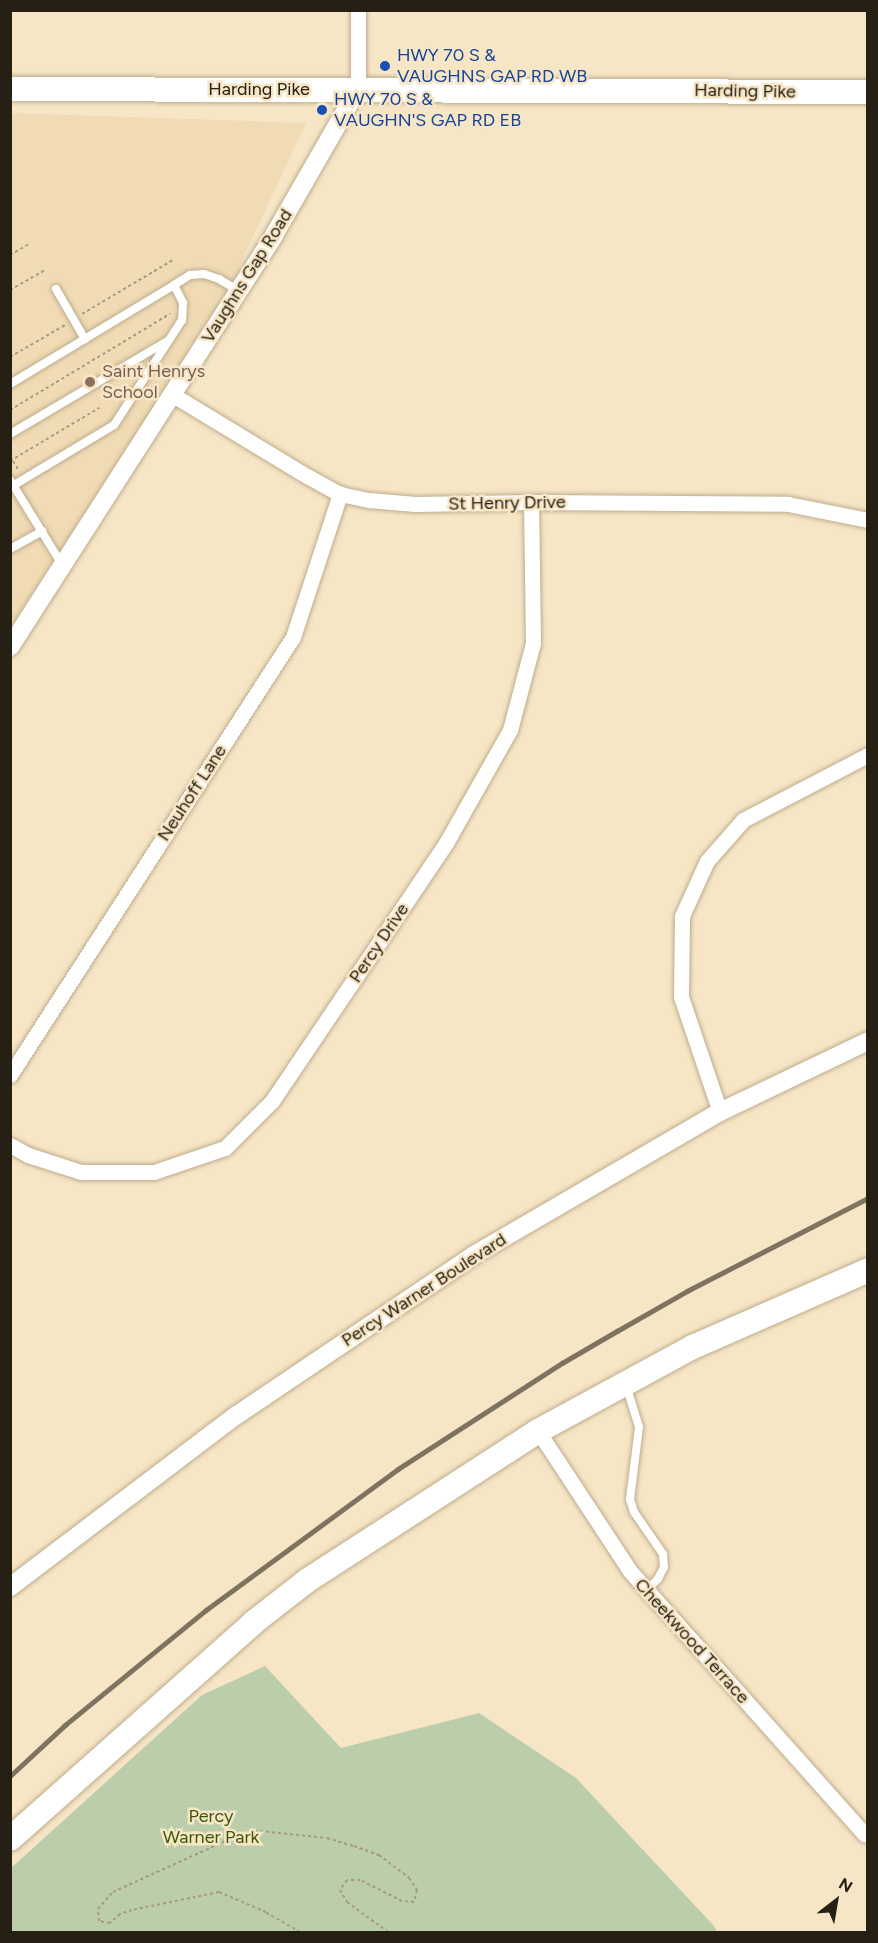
<!DOCTYPE html>
<style>
body{margin:0}
#map{position:relative;width:878px;height:1943px;overflow:hidden;background:#f7e6c6;font-family:Figtree,sans-serif}
div>[style]{position:absolute}
[style*='--x']{left:calc(var(--x)*1px);top:calc(var(--y)*1px);width:calc(var(--w)*1px);rotate:calc(var(--a)*1deg)}
.built>*{inset:0;background:#f0dbb4}
.green>*{inset:0;background:#bbcdab}
.path>*{height:2px;margin-top:-1px;transform-origin:0;background:repeating-linear-gradient(90deg,#a69981 0 3px,transparent 0 6px)}
.roads{filter:drop-shadow(0 0 2px #bdad8e) drop-shadow(0 0 2px #bdad8e)}
.service>*{height:8px;margin:-4px;padding:0 4px;transform-origin:4px;border-radius:4px;background:#fff}
.minor>*{height:15px;margin:-7.5px;padding:0 7.5px;transform-origin:7.5px;border-radius:7.5px;background:#fff}
.tertiary>*{height:18px;margin:-9px;padding:0 9px;transform-origin:9px;border-radius:9px;background:#fff}
.primary>*{height:24px;margin:-12px;padding:0 12px;transform-origin:12px;border-radius:12px;background:#fff}
.rail>*{height:4.5px;margin:-2.25px;padding:0 2.25px;transform-origin:2.25px;border-radius:2.25px;background:#7e735f}
.dots>*{width:16px;height:16px;translate:-50% -50%;box-sizing:border-box;border:3px solid #f7e6c6;border-radius:50%}
span{translate:-50% -50%;white-space:nowrap;text-align:center;line-height:1.15;-webkit-text-stroke:5px #f7e6c6;paint-order:stroke}
.transit-label{font-size:18px;color:#164399}
.left{translate:0 -50%;text-align:left}
.street-label{font-size:18px;color:#262014}
.education-label{font-size:18px;color:#785e54}
.park-label{font-size:18px;color:#395806}
.frame{position:absolute;inset:0;border:12px solid #262014;pointer-events:none}
.north{position:absolute;left:806px;top:1871px;width:60px;height:60px;-webkit-text-stroke:4px #f7e6c6;paint-order:stroke;rotate:31deg;font-size:16px;font-weight:700;line-height:24px;text-align:center;color:#262014}
.north::after{content:'';display:block;margin:auto;width:21px;height:27px;background:#262014;clip-path:polygon(50% 0,100% 100%,50% 72%,0 100%)}
</style>
<div id="map">
<div class="built">
<div style="clip-path:polygon(11px 113px,306px 123px,230px 286px,107px 479px,11px 625px)"></div>
</div>
<div class="green">
<div style="clip-path:polygon(265px 1666px,341px 1748px,479px 1713px,576px 1778px,714px 1926px,717px 1932px,11px 1932px,11px 1868px,202px 1695px)"></div>
</div>
<div class="path">
<div style="--x:10;--y:255;--w:22;--a:-30"></div>
<div style="--x:10;--y:290;--w:40;--a:-29.7"></div>
<div style="--x:82;--y:314;--w:106;--a:-30.7"></div>
<div style="--x:10;--y:357;--w:64;--a:-30.2"></div>
<div style="--x:10;--y:410;--w:187;--a:-31"></div>
<div style="--x:10;--y:456;--w:17;--a:59"></div>
<div style="--x:10;--y:461;--w:104;--a:-30.8"></div>
<div style="--x:300;--y:1932;--w:39;--a:-150"></div>
<div style="--x:266;--y:1912;--w:51;--a:-156.9"></div>
<div style="--x:219;--y:1892;--w:89;--a:168.3"></div>
<div style="--x:132;--y:1910;--w:13;--a:162"></div>
<div style="--x:120;--y:1914;--w:13;--a:138"></div>
<div style="--x:110;--y:1923;--w:11;--a:-170"></div>
<div style="--x:99;--y:1921;--w:12;--a:-95"></div>
<div style="--x:98;--y:1909;--w:23;--a:-49"></div>
<div style="--x:113;--y:1892;--w:131;--a:-24.4"></div>
<div style="--x:232;--y:1838;--w:29;--a:-14"></div>
<div style="--x:260;--y:1831;--w:67;--a:6"></div>
<div style="--x:327;--y:1838;--w:28;--a:17"></div>
<div style="--x:354;--y:1846;--w:27;--a:20"></div>
<div style="--x:379;--y:1855;--w:38;--a:37"></div>
<div style="--x:409;--y:1878;--w:14;--a:56"></div>
<div style="--x:417;--y:1890;--w:12;--a:104"></div>
<div style="--x:414;--y:1902;--w:12;--a:-175"></div>
<div style="--x:402;--y:1901;--w:47;--a:-153.4"></div>
<div style="--x:360;--y:1880;--w:13;--a:180"></div>
<div style="--x:347;--y:1880;--w:12;--a:125"></div>
<div style="--x:340;--y:1890;--w:14;--a:60"></div>
<div style="--x:347;--y:1902;--w:51;--a:36.2"></div>
</div>
<div class="roads">
<div class="service">
<div style="--x:174;--y:285;--w:19;--a:-32"></div>
<div style="--x:190;--y:275;--w:14;--a:-4"></div>
<div style="--x:204;--y:274;--w:16;--a:18"></div>
<div style="--x:219;--y:279;--w:21;--a:31"></div>
<div style="--x:56;--y:289;--w:58;--a:59.9"></div>
<div style="--x:10;--y:384;--w:192;--a:-31.1"></div>
<div style="--x:174;--y:285;--w:20;--a:63"></div>
<div style="--x:183;--y:303;--w:17;--a:93"></div>
<div style="--x:182;--y:320;--w:125;--a:122.9"></div>
<div style="--x:114;--y:425;--w:117;--a:149"></div>
<div style="--x:10;--y:434;--w:185;--a:-30.6"></div>
<div style="--x:10;--y:480;--w:97;--a:58.4"></div>
<div style="--x:10;--y:549;--w:37;--a:-29"></div>
<div style="--x:626;--y:1385;--w:44;--a:72.8"></div>
<div style="--x:639;--y:1427;--w:73;--a:97.1"></div>
<div style="--x:630;--y:1499;--w:14;--a:73"></div>
<div style="--x:634;--y:1512;--w:51;--a:55.4"></div>
<div style="--x:663;--y:1554;--w:13;--a:86"></div>
<div style="--x:664;--y:1567;--w:13;--a:117"></div>
<div style="--x:658;--y:1579;--w:16;--a:137"></div>
</div>
<div class="minor">
<div style="--x:358;--y:89;--w:79;--a:-90"></div>
<div style="--x:173;--y:395;--w:157;--a:31.2"></div>
<div style="--x:307;--y:476;--w:38;--a:29"></div>
<div style="--x:340;--y:494;--w:30;--a:12"></div>
<div style="--x:369;--y:500;--w:46;--a:5"></div>
<div style="--x:415;--y:504;--w:116;--a:-1"></div>
<div style="--x:531;--y:502;--w:257;--a:0.4"></div>
<div style="--x:788;--y:504;--w:82;--a:11.3"></div>
<div style="--x:10;--y:1075;--w:521;--a:-57.13"></div>
<div style="--x:293;--y:637;--w:151;--a:-71.8"></div>
<div style="--x:720;--y:1112;--w:121;--a:-108.7"></div>
<div style="--x:681;--y:997;--w:81;--a:-89.3"></div>
<div style="--x:682;--y:916;--w:60;--a:-65.6"></div>
<div style="--x:707;--y:861;--w:55;--a:-48.7"></div>
<div style="--x:743;--y:820;--w:141;--a:-27.5"></div>
<div style="--x:10;--y:1145;--w:21;--a:29"></div>
<div style="--x:28;--y:1155;--w:56;--a:17.8"></div>
<div style="--x:81;--y:1172;--w:73;--a:0"></div>
<div style="--x:154;--y:1172;--w:75;--a:-18.7"></div>
<div style="--x:225;--y:1148;--w:66;--a:-45"></div>
<div style="--x:272;--y:1101;--w:311;--a:-56"></div>
<div style="--x:446;--y:843;--w:130;--a:-60.5"></div>
<div style="--x:510;--y:730;--w:90;--a:-75.2"></div>
<div style="--x:533;--y:643;--w:141;--a:-90.8"></div>
<div style="--x:538;--y:1431;--w:168;--a:56.7"></div>
<div style="--x:630;--y:1571;--w:353;--a:48.3"></div>
</div>
<div class="tertiary">
<div style="--x:10;--y:647;--w:489;--a:-57.3"></div>
<div style="--x:274;--y:235;--w:168;--a:-60.1"></div>
<div style="--x:10;--y:1587;--w:285;--a:-37.2"></div>
<div style="--x:237;--y:1415;--w:286;--a:-34"></div>
<div style="--x:474;--y:1255;--w:285;--a:-30.2"></div>
<div style="--x:720;--y:1112;--w:164;--a:-25.6"></div>
</div>
<div class="primary">
<div style="--x:10;--y:89;--w:858;--a:0.2"></div>
<div style="--x:10;--y:1839;--w:327;--a:-41.6"></div>
<div style="--x:254;--y:1622;--w:68;--a:-37.9"></div>
<div style="--x:308;--y:1580;--w:274;--a:-32.9"></div>
<div style="--x:538;--y:1431;--w:176;--a:-28.5"></div>
<div style="--x:693;--y:1347;--w:191;--a:-23.7"></div>
</div>
</div>
<div class="rail">
<div style="--x:10;--y:1776;--w:75;--a:-42.8"></div>
<div style="--x:65;--y:1725;--w:182;--a:-39.2"></div>
<div style="--x:206;--y:1610;--w:238;--a:-36.3"></div>
<div style="--x:398;--y:1469;--w:195;--a:-32.9"></div>
<div style="--x:562;--y:1363;--w:64;--a:-30.2"></div>
<div style="--x:617;--y:1331;--w:81;--a:-29.7"></div>
<div style="--x:687;--y:1291;--w:203;--a:-27.2"></div>
</div>
<div class="dots">
<div style="left:385px;top:66px;background:#1a4fb4"></div>
<div style="left:322px;top:110px;background:#1a4fb4"></div>
<div style="left:90px;top:382px;background:#8d6e63"></div>
</div>
<div class="transit-label">
<span class="left" style="left:397px;top:66px">HWY 70 S &amp;<br>VAUGHNS GAP RD WB</span>
<span class="left" style="left:334px;top:110px">HWY 70 S &amp;<br>VAUGHN'S GAP RD EB</span>
</div>
<div class="street-label">
<span style="left:259px;top:89px">Harding Pike</span>
<span style="left:745px;top:91px;rotate:1deg">Harding Pike</span>
<span style="left:247px;top:276px;rotate:-58deg">Vaughns Gap Road</span>
<span style="left:507px;top:503px;rotate:-1deg">St Henry Drive</span>
<span style="left:192px;top:793px;rotate:-57deg">Neuhoff Lane</span>
<span style="left:379px;top:943px;rotate:-56deg">Percy Drive</span>
<span style="left:424px;top:1290px;rotate:-33deg">Percy Warner Boulevard</span>
<span style="left:692px;top:1641px;rotate:48deg">Cheekwood Terrace</span>
</div>
<div class="education-label">
<span class="left" style="left:102px;top:382px">Saint Henrys<br>School</span>
</div>
<div class="park-label">
<span style="left:211px;top:1827px">Percy<br>Warner Park</span>
</div>
<div class="frame"></div>
<div class="north">N</div>
</div>
